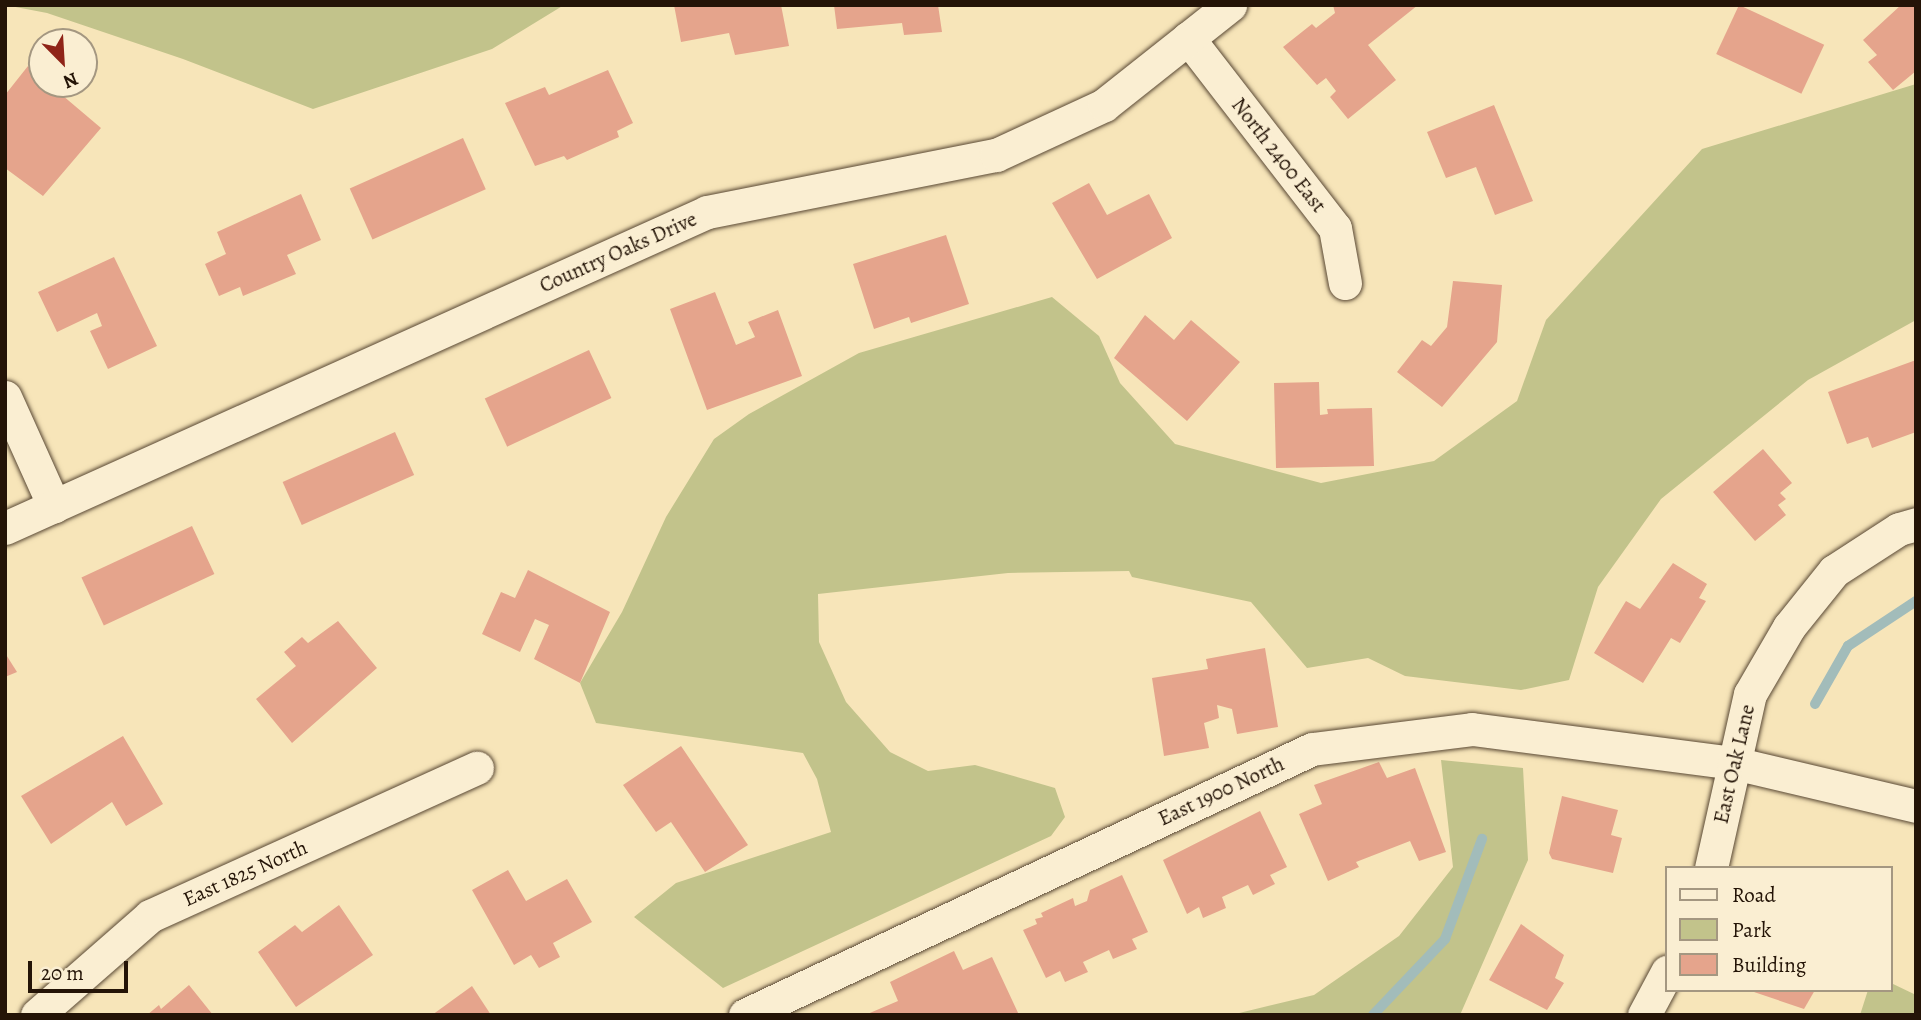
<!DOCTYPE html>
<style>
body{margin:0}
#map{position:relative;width:1921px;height:1020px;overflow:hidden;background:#f7e5b9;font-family:Alegreya,serif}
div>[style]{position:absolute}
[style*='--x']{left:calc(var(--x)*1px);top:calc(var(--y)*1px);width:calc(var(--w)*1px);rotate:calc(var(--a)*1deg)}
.green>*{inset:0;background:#c2c38b}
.stream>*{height:10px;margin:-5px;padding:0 5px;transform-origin:5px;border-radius:5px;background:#a2bcba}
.building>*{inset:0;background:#e5a48c;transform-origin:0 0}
.roads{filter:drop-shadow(0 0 2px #594834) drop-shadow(0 0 2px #594834)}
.street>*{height:33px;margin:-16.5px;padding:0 16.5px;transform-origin:16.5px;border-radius:16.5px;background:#faeed2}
span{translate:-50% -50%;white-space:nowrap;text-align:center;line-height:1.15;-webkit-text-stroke:6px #faeed2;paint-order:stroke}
.street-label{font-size:21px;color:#241407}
.frame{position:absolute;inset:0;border:7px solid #241407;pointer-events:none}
.legend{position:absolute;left:1665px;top:866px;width:228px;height:126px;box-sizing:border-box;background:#faeed2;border:2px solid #a49781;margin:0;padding:9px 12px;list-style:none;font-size:21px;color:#241407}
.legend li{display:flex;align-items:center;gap:14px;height:35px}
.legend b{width:35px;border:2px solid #a49781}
.north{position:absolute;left:28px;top:28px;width:70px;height:70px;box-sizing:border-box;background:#faeed2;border:2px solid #a49781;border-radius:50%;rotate:156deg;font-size:19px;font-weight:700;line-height:28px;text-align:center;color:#241407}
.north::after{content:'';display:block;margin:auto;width:24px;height:32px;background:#8f2418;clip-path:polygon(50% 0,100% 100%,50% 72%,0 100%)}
.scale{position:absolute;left:28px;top:961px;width:100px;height:32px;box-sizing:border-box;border:4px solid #241407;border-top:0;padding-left:9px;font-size:21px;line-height:24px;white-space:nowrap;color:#241407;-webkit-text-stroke:5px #faeed2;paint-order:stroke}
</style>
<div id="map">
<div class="green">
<div style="clip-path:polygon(5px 5px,564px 5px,492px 49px,313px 109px,183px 59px,47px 13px)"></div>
<div style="clip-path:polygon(1916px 84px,1916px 320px,1808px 380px,1661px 499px,1598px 587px,1569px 680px,1521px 690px,1405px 676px,1368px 658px,1307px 668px,1251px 602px,1132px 577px,1129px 571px,1008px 573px,818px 594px,819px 642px,846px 702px,890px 752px,928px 771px,975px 765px,1055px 788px,1065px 817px,1051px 836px,723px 988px,634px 917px,676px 883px,831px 832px,817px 779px,803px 753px,596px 723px,580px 683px,622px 612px,666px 517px,714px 439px,749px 414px,859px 353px,1052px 297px,1099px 336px,1120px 383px,1175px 444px,1321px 483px,1434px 461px,1517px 401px,1546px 320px,1702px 149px)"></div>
<div style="clip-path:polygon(1441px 760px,1523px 768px,1528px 860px,1460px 1015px,1231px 1015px,1314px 995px,1399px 936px,1453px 867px)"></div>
<div style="clip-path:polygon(1891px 983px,1916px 995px,1916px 1015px,1860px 1015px,1868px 990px,1891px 990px)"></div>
</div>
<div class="stream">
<div style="--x:1815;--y:704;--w:67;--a:-60.4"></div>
<div style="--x:1848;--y:646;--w:82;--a:-33.5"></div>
<div style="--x:1373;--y:1015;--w:105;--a:-46.5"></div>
<div style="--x:1445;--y:939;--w:107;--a:-69.7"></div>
</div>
<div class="building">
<div style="clip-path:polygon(674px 5px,781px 5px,789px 46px,735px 55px,729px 33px,681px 42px)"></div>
<div style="clip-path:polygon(834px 5px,938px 5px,942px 32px,904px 35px,902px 23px,837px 29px)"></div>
<div style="clip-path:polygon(1333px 5px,1418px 5px,1368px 45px,1396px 80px,1348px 119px,1330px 97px,1336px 91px,1326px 78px,1317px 85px,1283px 47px,1312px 24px,1316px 28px,1335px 13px)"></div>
<div style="left:1739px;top:5px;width:94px;height:54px;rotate:25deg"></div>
<div style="clip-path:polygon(1901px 5px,1916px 5px,1916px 71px,1893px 90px,1868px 62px,1877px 55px,1863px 40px)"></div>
<div style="clip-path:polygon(28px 66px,42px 84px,49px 84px,101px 128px,43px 196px,5px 168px,5px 95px)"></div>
<div style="clip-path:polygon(608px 70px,633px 123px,617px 131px,619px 137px,567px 160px,564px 156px,535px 166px,505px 103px,545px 87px,549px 95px)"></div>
<div style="clip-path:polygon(1494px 105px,1533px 201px,1495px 215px,1476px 167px,1446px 178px,1427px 132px)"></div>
<div style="left:463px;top:138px;width:56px;height:124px;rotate:66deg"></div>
<div style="clip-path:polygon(1089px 183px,1107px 215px,1149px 194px,1172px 238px,1097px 279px,1052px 203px)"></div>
<div style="clip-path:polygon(301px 194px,321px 240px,287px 255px,296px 274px,243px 296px,240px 287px,219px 296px,205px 264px,226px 254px,217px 232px)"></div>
<div style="clip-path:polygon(946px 235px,969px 304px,911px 323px,909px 317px,874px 329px,853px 264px)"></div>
<div style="clip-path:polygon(114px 257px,157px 346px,108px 369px,90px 331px,102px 326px,97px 313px,57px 332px,38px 292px)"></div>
<div style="clip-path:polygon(1453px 281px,1502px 285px,1497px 342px,1442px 407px,1397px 372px,1422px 340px,1431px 346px,1447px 327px)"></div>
<div style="clip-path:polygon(715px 292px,736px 345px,755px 337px,748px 322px,778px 310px,802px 376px,707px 410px,670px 309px)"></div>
<div style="clip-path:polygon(1145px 315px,1174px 340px,1191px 320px,1240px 362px,1187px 421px,1114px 358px)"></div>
<div style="left:589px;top:350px;width:53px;height:115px;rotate:65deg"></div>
<div style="clip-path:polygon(1916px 360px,1916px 432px,1872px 448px,1868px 437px,1847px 444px,1828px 392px)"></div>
<div style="clip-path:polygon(1319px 382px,1320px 415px,1328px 414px,1327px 409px,1372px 408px,1374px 466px,1276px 468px,1274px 383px)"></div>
<div style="left:395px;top:432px;width:47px;height:123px;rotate:66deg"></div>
<div style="clip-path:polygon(1763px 449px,1792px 483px,1780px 493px,1786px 499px,1778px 505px,1786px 515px,1755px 541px,1713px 492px)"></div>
<div style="left:192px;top:526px;width:53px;height:122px;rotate:65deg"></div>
<div style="clip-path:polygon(1673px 563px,1707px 584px,1699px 598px,1706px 601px,1680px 643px,1671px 638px,1643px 683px,1594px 653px,1626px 601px,1640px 609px)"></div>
<div style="clip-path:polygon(528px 570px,610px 612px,580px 683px,534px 659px,549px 625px,535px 619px,520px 652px,482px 634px,501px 592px,515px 598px)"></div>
<div style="clip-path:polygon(338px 621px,377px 668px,292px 743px,256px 699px,296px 666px,284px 652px,302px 637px,308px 643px)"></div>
<div style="clip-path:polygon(1265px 648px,1278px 727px,1237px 734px,1232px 709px,1217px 705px,1219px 718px,1204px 723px,1209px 748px,1164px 756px,1152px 678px,1208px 669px,1206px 659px)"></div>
<div style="clip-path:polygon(5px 653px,17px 672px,5px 677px)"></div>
<div style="clip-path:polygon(123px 736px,163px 804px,126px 826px,112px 802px,51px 844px,21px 796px)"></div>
<div style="clip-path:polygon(681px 746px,748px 845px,705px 872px,671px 822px,656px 832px,623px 785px)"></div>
<div style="clip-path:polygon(1379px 762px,1387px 778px,1415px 768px,1446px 852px,1419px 861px,1410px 841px,1356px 862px,1359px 867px,1328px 881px,1299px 814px,1322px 804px,1314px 785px)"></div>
<div style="clip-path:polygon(1562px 796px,1618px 810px,1611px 835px,1622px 838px,1613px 873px,1552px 859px,1549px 853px)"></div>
<div style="clip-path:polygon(1260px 811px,1287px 867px,1270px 875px,1275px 884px,1253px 895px,1248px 885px,1222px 897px,1226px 908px,1203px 918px,1199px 907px,1187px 914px,1163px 860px)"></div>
<div style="clip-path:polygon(508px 870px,526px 901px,567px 879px,592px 922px,553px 943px,560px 957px,539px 968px,531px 955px,514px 965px,472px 890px)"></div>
<div style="clip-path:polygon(1122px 875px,1148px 932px,1132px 939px,1137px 949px,1113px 959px,1109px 950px,1083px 962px,1088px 972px,1065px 982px,1060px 971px,1046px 978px,1023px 930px,1037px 924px,1035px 919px,1043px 917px,1041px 913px,1073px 898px,1075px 906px,1087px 901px,1090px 890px)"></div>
<div style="clip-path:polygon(339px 905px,373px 955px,296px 1007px,258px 952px,295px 925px,302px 932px)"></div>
<div style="clip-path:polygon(1521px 924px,1564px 955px,1555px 978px,1564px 983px,1547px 1010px,1489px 980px)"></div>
<div style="clip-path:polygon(954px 951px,963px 970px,992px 957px,1019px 1015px,865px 1015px,898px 1001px,890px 982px)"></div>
<div style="clip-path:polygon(189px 985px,213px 1015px,147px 1015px,159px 1005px,161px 1009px)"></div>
<div style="clip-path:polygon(472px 986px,491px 1015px,432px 1015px)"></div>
<div style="clip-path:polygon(1815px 990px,1804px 1009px,1751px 991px,1751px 990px)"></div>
</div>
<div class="roads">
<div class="street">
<div style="--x:1188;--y:38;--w:240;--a:52.3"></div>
<div style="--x:1335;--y:228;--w:56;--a:79.7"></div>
<div style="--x:5;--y:397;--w:120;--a:65.8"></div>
<div style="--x:5;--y:528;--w:770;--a:-24.23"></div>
<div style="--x:707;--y:212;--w:295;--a:-11.2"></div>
<div style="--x:996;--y:155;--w:119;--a:-24.8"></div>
<div style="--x:1104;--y:105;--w:161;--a:-38.4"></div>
<div style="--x:1711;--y:868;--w:178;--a:-77.4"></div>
<div style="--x:1750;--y:694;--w:78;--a:-59.8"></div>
<div style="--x:1789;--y:627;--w:72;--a:-51.2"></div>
<div style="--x:1834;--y:571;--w:77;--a:-32.9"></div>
<div style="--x:1899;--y:529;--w:18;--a:-16"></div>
<div style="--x:37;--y:1015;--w:150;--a:-41.2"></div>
<div style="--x:150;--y:916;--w:359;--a:-24.4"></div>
<div style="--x:745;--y:1015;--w:626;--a:-25.13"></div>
<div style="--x:1312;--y:749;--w:161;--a:-7.1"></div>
<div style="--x:1472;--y:729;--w:264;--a:7.4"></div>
<div style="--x:1734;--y:763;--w:187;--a:13.3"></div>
<div style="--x:1644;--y:1015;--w:49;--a:-61.9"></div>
</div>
</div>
<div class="street-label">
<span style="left:1279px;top:155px;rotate:52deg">North 2400 East</span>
<span style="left:618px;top:252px;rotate:-24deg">Country Oaks Drive</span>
<span style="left:1734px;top:764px;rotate:-77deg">East Oak Lane</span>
<span style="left:1221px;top:791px;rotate:-25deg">East 1900 North</span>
<span style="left:245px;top:873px;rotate:-24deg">East 1825 North</span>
</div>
<div class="frame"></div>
<ul class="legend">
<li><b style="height:9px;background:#faeed2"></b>Road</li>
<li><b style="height:19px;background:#c2c38b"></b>Park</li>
<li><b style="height:19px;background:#e5a48c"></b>Building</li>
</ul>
<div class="north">N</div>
<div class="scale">20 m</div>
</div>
